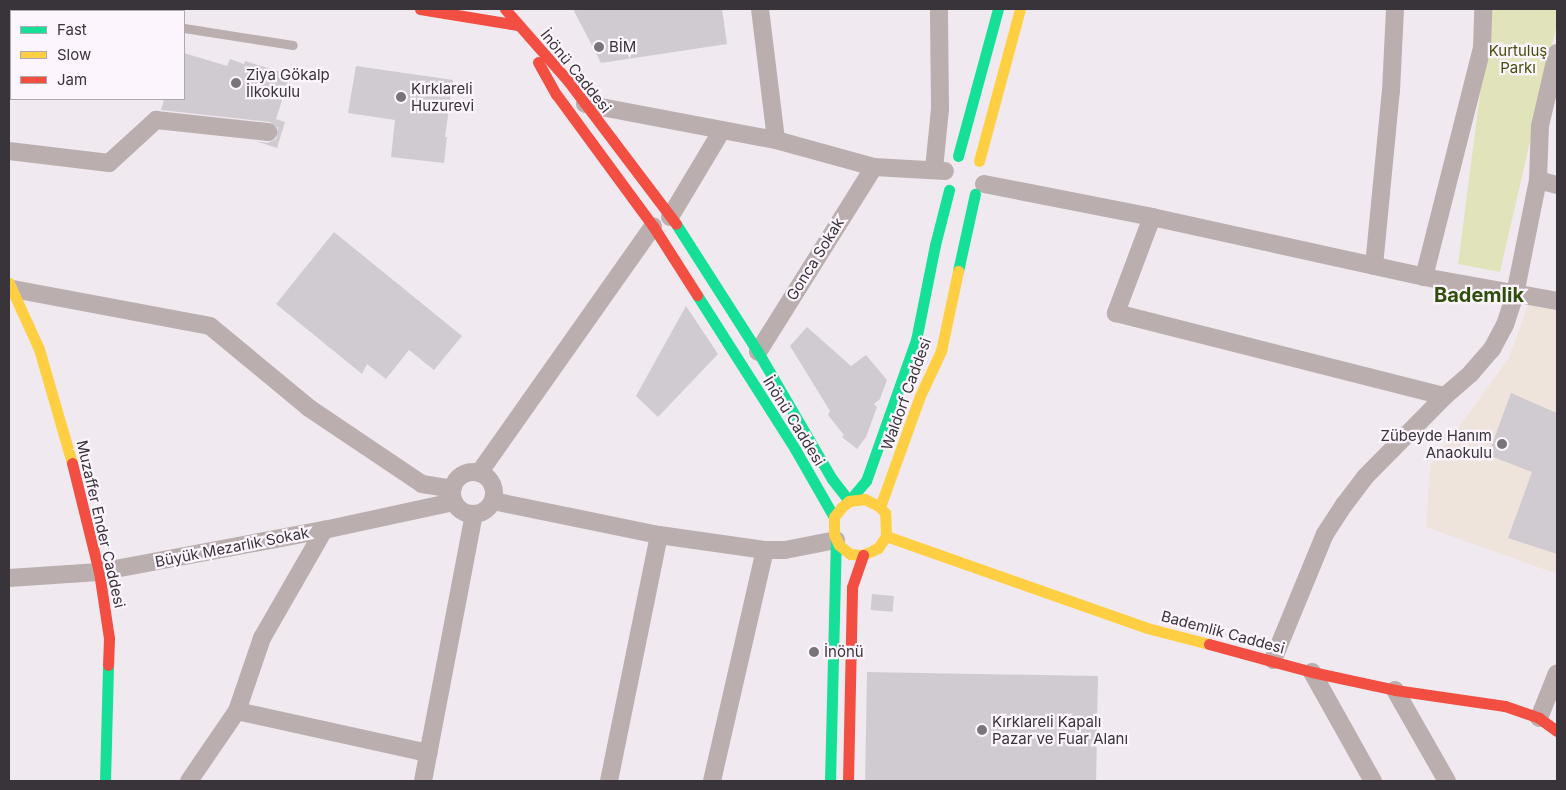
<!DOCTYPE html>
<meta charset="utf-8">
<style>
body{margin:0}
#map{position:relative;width:1566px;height:790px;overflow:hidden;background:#f0eaf0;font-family:Inter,sans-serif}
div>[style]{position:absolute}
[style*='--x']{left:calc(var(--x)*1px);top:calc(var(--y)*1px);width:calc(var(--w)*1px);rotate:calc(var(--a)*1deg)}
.education>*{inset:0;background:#eee4dc}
.green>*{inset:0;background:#e1e4ba}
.building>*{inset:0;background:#d0cbd0;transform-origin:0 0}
.lane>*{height:9px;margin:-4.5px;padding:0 4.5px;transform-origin:4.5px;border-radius:4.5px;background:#bbaeaf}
.street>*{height:18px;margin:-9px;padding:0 9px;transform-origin:9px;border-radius:9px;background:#bbaeaf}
.street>.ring{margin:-9px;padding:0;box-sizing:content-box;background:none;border:18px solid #bbaeaf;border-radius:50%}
.fast>*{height:11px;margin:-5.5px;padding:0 5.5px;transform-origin:5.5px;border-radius:5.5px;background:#16e098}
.slow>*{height:11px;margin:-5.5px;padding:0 5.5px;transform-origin:5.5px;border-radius:5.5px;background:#ffcf43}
.jam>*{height:11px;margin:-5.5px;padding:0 5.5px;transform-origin:5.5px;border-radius:5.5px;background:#f24e42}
.dots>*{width:14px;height:14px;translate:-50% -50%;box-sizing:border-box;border:2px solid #fdf5fd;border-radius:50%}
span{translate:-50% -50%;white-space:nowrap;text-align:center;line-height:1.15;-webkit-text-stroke:4.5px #fdf5fd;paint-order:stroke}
.poi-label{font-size:15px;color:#393439}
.left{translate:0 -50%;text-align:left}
.right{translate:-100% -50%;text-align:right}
.park-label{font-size:15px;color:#474e0a}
.street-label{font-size:15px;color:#393439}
.district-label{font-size:20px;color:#2e4e0b;font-weight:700}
.frame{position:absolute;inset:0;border:10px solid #393439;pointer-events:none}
.legend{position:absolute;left:10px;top:10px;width:175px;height:90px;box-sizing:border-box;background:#fdf5fd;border:1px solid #afa8af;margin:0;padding:6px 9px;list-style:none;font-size:15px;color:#393439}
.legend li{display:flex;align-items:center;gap:10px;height:25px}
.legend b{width:25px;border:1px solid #afa8af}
</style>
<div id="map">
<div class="education">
<div style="clip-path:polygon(1531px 297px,1557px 301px,1557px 574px,1426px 527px,1430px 466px,1509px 358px)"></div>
</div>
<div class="green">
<div style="clip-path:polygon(1491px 9px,1557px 9px,1557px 24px,1500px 272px,1458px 264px)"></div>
</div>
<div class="building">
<div style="clip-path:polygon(573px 9px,722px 9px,727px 44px,601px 63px)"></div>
<div style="clip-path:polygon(184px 53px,227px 66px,230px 59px,244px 64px,245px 61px,290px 75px,276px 119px,285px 122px,277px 148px,255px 141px,267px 143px,276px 139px,278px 128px,270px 122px,161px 110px,164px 99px,184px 99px)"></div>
<div style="clip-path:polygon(356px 66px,453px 80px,445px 137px,447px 137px,444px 163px,391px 157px,395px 120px,348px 113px)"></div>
<div style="clip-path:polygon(334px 232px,462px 336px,434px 370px,409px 350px,386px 379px,367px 364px,362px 374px,276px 304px)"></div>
<div style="clip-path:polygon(686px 306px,718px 354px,658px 417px,636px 396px)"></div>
<div style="clip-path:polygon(807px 327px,851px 366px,866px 355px,887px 380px,880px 399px,874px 404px,877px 407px,866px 437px,857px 449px,842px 437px,844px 435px,828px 415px,830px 411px,790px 346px)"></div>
<div style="clip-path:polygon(1511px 393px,1557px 413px,1557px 554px,1508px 538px,1532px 472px,1488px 455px)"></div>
<div style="left:872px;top:594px;width:22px;height:16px;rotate:5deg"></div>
<div style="left:867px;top:672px;width:231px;height:109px;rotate:1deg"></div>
</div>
<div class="lane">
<div style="--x:170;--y:11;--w:2;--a:-90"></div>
<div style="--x:184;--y:28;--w:110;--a:8.9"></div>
</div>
<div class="street">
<div style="--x:760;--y:9;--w:132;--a:83"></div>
<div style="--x:585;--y:104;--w:194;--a:10.7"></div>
<div style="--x:776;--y:140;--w:102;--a:15.4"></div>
<div style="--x:874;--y:167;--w:71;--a:3.2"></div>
<div style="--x:9;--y:151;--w:101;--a:6.8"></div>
<div style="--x:109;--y:163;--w:64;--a:-42.5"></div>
<div style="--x:156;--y:120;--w:113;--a:6.1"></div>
<div style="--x:934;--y:169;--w:60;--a:-84.3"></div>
<div style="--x:940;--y:109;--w:100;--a:-90.6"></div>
<div style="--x:1538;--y:180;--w:20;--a:15"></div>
<div style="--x:984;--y:184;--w:171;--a:11.1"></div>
<div style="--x:1152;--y:217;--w:279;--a:12.4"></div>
<div style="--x:1424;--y:277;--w:135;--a:10.2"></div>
<div style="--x:670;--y:217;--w:101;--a:-59.1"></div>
<div style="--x:1152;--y:217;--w:103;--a:110.6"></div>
<div style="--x:1116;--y:313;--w:339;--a:14.2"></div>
<div style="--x:1374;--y:266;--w:176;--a:-84.5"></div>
<div style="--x:1391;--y:91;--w:82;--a:-87.2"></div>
<div style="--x:1424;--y:277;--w:237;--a:-75.8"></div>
<div style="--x:1482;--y:47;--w:38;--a:-88"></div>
<div style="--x:13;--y:289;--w:200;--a:10.6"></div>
<div style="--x:210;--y:326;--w:129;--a:39.6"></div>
<div style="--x:309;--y:408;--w:136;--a:33.9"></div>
<div style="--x:422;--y:484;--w:31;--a:9"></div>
<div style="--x:758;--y:352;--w:218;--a:-57.9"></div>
<div class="ring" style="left:452px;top:472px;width:24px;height:24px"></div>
<div style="--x:479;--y:473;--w:302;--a:-54.8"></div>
<div style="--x:493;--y:501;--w:169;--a:11.6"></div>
<div style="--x:659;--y:535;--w:107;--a:8.1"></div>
<div style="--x:765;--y:550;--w:20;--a:0"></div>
<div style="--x:785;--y:550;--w:52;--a:-11.1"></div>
<div style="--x:9;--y:578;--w:90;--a:-3.8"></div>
<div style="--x:99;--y:572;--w:229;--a:-10.6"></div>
<div style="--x:324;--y:530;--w:133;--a:-12.2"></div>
<div style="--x:1273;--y:660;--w:136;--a:-67.6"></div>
<div style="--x:1325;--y:534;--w:35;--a:-57"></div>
<div style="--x:1344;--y:505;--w:35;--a:-53"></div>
<div style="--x:1365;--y:477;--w:114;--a:-45.4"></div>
<div style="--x:1445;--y:396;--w:35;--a:-41"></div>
<div style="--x:1471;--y:373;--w:32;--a:-49"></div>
<div style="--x:1492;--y:349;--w:27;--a:-62"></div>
<div style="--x:1505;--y:325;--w:33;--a:-72"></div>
<div style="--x:1515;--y:294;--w:116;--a:-78.6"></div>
<div style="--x:1538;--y:180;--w:54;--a:-87.9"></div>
<div style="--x:1540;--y:126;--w:75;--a:-76.9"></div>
<div style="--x:1312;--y:672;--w:125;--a:60.8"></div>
<div style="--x:1395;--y:690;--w:105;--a:60.3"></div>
<div style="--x:237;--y:711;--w:196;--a:12.4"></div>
<div style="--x:1539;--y:718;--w:48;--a:-68.2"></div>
<div style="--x:189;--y:781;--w:85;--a:-55.6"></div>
<div style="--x:237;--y:711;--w:77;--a:-71.1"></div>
<div style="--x:262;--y:638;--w:125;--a:-60.1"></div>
<div style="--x:423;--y:781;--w:272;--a:-79.2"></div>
<div style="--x:609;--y:781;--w:251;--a:-78.5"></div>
<div style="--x:712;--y:781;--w:237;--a:-77.1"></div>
</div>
<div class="fast">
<div style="--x:958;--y:156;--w:152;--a:-74.8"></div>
<div style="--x:676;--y:224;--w:152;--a:57.4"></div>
<div style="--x:758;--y:352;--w:147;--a:59.8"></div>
<div style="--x:832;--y:479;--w:28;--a:52"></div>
<div style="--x:958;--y:271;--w:79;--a:-77.6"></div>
<div style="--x:697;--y:295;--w:183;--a:57.5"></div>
<div style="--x:795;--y:449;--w:78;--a:60.2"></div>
<div style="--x:849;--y:501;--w:26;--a:-50"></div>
<div style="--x:866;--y:481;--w:150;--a:-70.5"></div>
<div style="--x:916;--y:340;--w:97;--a:-78.7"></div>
<div style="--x:935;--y:245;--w:57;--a:-75.7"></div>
<div style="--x:105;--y:781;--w:116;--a:-88.5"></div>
<div style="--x:830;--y:781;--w:241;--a:-88.6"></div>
</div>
<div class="slow">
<div style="--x:979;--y:161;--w:157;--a:-74.9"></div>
<div style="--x:9;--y:283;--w:72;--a:65.6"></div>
<div style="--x:39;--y:349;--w:119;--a:73.9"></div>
<div style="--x:880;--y:507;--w:17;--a:-152"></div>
<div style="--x:865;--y:499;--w:16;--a:173"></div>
<div style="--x:849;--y:501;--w:11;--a:139"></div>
<div style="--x:841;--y:508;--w:11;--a:128"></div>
<div style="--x:834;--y:517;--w:17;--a:90"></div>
<div style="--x:834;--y:534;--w:12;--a:66"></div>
<div style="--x:839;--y:545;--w:14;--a:39"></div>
<div style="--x:850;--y:554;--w:13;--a:4"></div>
<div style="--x:863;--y:555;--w:17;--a:-25"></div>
<div style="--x:878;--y:548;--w:14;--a:-56"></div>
<div style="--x:886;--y:536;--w:23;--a:-92"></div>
<div style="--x:885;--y:513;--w:8;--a:-130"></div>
<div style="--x:880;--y:507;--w:118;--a:-70.2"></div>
<div style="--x:920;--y:396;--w:50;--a:-65"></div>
<div style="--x:941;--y:351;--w:82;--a:-78"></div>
<div style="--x:886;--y:536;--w:277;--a:19.4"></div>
<div style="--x:1147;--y:628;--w:64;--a:14.5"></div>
</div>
<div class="jam">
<div style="--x:420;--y:9;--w:99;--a:9.3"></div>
<div style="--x:505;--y:9;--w:96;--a:48.8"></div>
<div style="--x:568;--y:81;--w:179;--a:52.9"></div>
<div style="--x:538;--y:62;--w:37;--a:61"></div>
<div style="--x:556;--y:94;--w:164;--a:53.7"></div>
<div style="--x:653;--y:226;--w:82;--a:57.5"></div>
<div style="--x:72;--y:463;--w:112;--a:76.1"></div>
<div style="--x:99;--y:572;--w:67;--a:81.4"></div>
<div style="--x:109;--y:638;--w:27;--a:92"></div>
<div style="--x:1209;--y:644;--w:107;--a:15.2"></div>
<div style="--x:1312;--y:672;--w:85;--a:12.2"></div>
<div style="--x:1395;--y:690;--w:111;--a:8.3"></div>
<div style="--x:1505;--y:706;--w:36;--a:19"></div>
<div style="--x:1539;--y:718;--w:22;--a:36"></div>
<div style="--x:848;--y:781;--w:194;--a:-88.8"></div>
<div style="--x:852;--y:587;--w:34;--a:-71"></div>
</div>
<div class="dots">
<div style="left:599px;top:47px;background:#797479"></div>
<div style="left:236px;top:83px;background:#797479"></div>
<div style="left:401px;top:97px;background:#797479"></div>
<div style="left:1502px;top:444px;background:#797479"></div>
<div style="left:814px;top:652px;background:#797479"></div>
<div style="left:982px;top:730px;background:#797479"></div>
</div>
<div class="poi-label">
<span class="left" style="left:609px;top:47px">BİM</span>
<span class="left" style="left:246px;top:83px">Ziya Gökalp<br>İlkokulu</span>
<span class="left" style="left:411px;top:97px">Kırklareli<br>Huzurevi</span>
<span class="right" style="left:1492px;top:444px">Zübeyde Hanım<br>Anaokulu</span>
<span class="left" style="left:824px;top:652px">İnönü</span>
<span class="left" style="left:992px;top:730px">Kırklareli Kapalı<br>Pazar ve Fuar Alanı</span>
</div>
<div class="park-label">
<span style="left:1518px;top:59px">Kurtuluş<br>Parkı</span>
</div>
<div class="street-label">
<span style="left:576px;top:71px;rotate:51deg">İnönü Caddesi</span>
<span style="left:815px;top:259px;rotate:-58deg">Gonca Sokak</span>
<span style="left:906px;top:394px;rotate:-70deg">Waldorf Caddesi</span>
<span style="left:794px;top:421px;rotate:58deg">İnönü Caddesi</span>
<span style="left:101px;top:524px;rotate:77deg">Muzaffer Ender Caddesi</span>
<span style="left:232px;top:547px;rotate:-11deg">Büyük Mezarlık Sokak</span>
<span style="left:1223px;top:632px;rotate:15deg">Bademlik Caddesi</span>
</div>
<div class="district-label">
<span style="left:1479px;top:295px">Bademlik</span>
</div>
<div class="frame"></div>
<ul class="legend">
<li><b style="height:6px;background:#16e098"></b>Fast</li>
<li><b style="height:6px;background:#ffcf43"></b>Slow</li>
<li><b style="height:6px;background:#f24e42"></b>Jam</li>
</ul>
</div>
